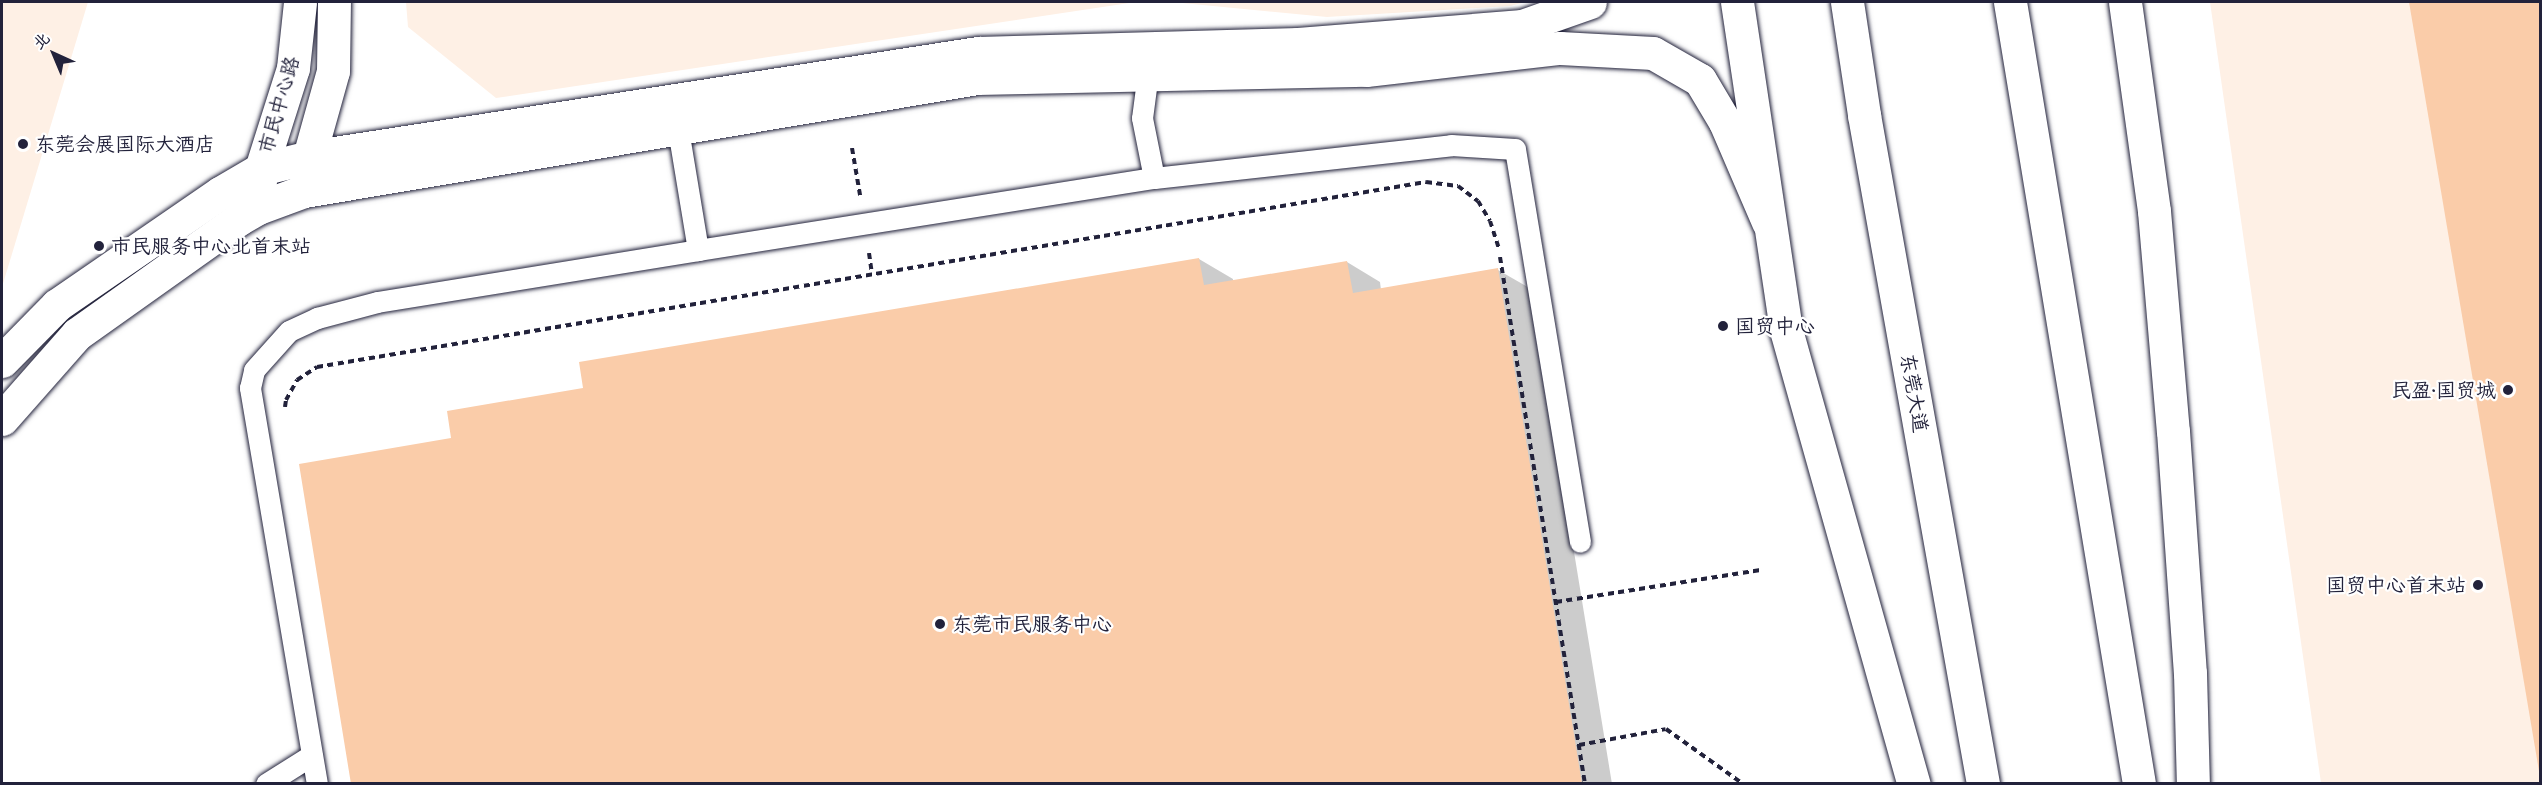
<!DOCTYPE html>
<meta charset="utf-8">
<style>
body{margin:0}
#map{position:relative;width:2542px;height:785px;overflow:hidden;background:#fff;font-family:Itim,"LXGW WenKai TC",sans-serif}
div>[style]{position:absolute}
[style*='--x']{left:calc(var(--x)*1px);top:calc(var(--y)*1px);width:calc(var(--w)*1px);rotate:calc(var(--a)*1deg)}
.built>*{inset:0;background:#fef0e5}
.shadow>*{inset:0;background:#0003}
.building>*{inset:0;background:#facca9}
.path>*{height:4px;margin-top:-2px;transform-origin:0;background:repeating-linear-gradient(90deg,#22223b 0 6px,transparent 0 10.5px)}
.roads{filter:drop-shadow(0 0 2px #22223b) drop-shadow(0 0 2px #22223b)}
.lane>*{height:21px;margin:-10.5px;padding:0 10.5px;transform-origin:10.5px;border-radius:10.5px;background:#fff}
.street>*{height:33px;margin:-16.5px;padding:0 16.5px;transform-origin:16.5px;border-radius:16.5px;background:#fff}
.secondary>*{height:33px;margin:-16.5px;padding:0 16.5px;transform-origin:16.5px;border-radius:16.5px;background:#fff}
.primary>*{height:33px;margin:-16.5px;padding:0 16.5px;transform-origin:16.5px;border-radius:16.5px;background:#fff}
.dots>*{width:16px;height:16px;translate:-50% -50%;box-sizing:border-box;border:3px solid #fff;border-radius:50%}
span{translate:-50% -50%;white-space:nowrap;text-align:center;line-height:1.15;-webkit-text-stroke:4.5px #fff;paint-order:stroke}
.street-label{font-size:20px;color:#22223b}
.poi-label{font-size:20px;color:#22223b}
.left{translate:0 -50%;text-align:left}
.right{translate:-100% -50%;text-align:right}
.frame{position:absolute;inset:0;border:3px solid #22223b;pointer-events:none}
.north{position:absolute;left:24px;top:24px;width:60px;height:60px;-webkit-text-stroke:4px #fff;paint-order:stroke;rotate:316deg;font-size:16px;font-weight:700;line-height:24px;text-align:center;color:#22223b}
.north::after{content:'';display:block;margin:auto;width:21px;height:27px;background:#22223b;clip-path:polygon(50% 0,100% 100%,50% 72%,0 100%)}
</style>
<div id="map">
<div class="built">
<div style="clip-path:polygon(2px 2px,88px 2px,2px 287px)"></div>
<div style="clip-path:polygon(406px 2px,1136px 2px,496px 98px,408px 27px)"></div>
<div style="clip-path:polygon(1172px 2px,1526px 2px,1510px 6px,1327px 17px)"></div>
<div style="clip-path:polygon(2210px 2px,2540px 2px,2540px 783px,2321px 783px)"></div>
</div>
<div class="shadow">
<div style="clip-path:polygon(2410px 2px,2540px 2px,2540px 769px)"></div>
<div style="clip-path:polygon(1199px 259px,1233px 279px,1233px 282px,1347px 262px,1380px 282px,1381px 290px,1498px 270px,1531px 289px,1612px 784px,353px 784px,453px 439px,585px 390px)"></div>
</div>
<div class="building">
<div style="clip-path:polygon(2409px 2px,2540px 2px,2540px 771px,2539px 771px)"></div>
<div style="clip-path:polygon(1199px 258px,1204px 285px,1347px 261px,1353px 293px,1498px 268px,1582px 784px,351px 784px,299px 464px,451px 438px,447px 411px,583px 388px,579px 362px)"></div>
</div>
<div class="path">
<div style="--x:852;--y:148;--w:48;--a:80.3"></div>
<div style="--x:869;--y:253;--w:21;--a:82"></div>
<div style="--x:1500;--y:257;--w:534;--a:80.84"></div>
<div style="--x:285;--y:407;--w:7;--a:-82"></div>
<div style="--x:286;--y:400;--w:23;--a:-61"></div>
<div style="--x:297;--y:380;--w:24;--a:-33"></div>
<div style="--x:317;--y:367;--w:1124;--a:-9.47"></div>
<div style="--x:1426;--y:182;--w:32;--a:7"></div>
<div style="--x:1458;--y:186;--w:25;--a:37"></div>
<div style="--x:1478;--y:201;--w:23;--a:59"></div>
<div style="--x:1490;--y:221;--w:29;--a:72"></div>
<div style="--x:1556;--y:602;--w:207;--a:-8.9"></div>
<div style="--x:1579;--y:745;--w:88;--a:-10.4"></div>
<div style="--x:1666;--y:729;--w:95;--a:35.5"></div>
</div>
<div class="roads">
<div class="lane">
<div style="--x:1149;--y:65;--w:53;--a:97.5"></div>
<div style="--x:1142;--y:118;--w:61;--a:78.7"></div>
<div style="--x:698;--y:250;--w:462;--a:-9"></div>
<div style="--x:1154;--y:178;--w:299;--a:-6.3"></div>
<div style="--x:1451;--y:145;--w:64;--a:3.6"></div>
<div style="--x:1515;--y:149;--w:398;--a:80.6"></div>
<div style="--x:266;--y:784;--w:54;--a:-32.2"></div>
<div style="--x:317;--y:784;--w:402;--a:-99.6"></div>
<div style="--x:250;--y:388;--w:18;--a:-77"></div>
<div style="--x:254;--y:370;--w:52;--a:-48.1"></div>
<div style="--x:289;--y:331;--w:31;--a:-25"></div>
<div style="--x:317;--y:318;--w:62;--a:-14.9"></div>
<div style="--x:377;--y:302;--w:325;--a:-9.2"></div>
<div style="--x:698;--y:250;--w:135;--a:-99.4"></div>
</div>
<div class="street">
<div style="--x:306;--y:183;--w:26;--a:-83"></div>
<div style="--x:309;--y:157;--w:89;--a:-74.4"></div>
<div style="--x:333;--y:71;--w:69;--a:-89.2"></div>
<div style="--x:259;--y:195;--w:26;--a:-86"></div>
<div style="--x:261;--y:169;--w:106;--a:-72.4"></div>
<div style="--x:293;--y:68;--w:66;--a:-83.9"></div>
</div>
<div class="secondary">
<div style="--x:1737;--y:2;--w:332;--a:81.5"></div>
<div style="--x:1786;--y:330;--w:472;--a:74.3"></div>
<div style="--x:2125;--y:2;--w:211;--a:82.1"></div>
<div style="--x:2154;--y:211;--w:221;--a:85.1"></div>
<div style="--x:2173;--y:431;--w:243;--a:86"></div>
<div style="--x:2190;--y:673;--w:111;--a:88.5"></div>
<div style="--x:2;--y:361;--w:78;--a:-45.5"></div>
<div style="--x:57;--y:305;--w:198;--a:-34.5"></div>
<div style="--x:220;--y:193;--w:48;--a:-30.3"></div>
<div style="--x:261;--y:169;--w:49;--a:-14"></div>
<div style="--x:309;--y:157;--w:677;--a:-8.84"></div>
<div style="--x:978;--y:53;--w:320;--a:-1.6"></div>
<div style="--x:1298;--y:44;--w:225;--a:-4.6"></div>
<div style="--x:1522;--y:26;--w:72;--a:-19.4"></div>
<div style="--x:2;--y:419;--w:113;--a:-48.6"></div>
<div style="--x:77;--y:334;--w:199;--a:-35.4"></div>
<div style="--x:239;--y:219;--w:22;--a:-30"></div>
<div style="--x:258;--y:208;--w:49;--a:-20.3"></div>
<div style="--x:304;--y:191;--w:682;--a:-9.53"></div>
<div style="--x:977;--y:78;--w:389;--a:-1.2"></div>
<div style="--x:1366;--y:70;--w:195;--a:-6.5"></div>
<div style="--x:1560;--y:48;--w:93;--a:3.1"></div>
<div style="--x:1653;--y:53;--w:54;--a:29.9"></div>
<div style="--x:1700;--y:80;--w:49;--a:59.2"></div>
<div style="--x:1725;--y:122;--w:109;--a:66.7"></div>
</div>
<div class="primary">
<div style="--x:1847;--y:2;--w:114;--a:81.4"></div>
<div style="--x:1864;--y:115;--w:680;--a:79.91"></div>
<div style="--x:2010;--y:2;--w:793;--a:80.63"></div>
</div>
</div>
<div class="dots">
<div style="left:23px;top:144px;background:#22223b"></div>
<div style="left:99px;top:246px;background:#22223b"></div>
<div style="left:1723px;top:326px;background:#22223b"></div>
<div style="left:2508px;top:390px;background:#22223b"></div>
<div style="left:2478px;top:585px;background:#22223b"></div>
<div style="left:940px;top:624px;background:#22223b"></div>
</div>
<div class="street-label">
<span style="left:279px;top:105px;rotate:-74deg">市民中心路</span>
<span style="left:1914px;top:393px;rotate:80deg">东莞大道</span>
</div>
<div class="poi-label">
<span class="left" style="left:35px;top:144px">东莞会展国际大酒店</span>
<span class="left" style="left:111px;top:246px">市民服务中心北首末站</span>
<span class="left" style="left:1735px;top:326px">国贸中心</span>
<span class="right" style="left:2496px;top:390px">民盈·国贸城</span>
<span class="right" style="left:2466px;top:585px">国贸中心首末站</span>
<span class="left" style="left:952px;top:624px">东莞市民服务中心</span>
</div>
<div class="frame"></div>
<div class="north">北</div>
</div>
